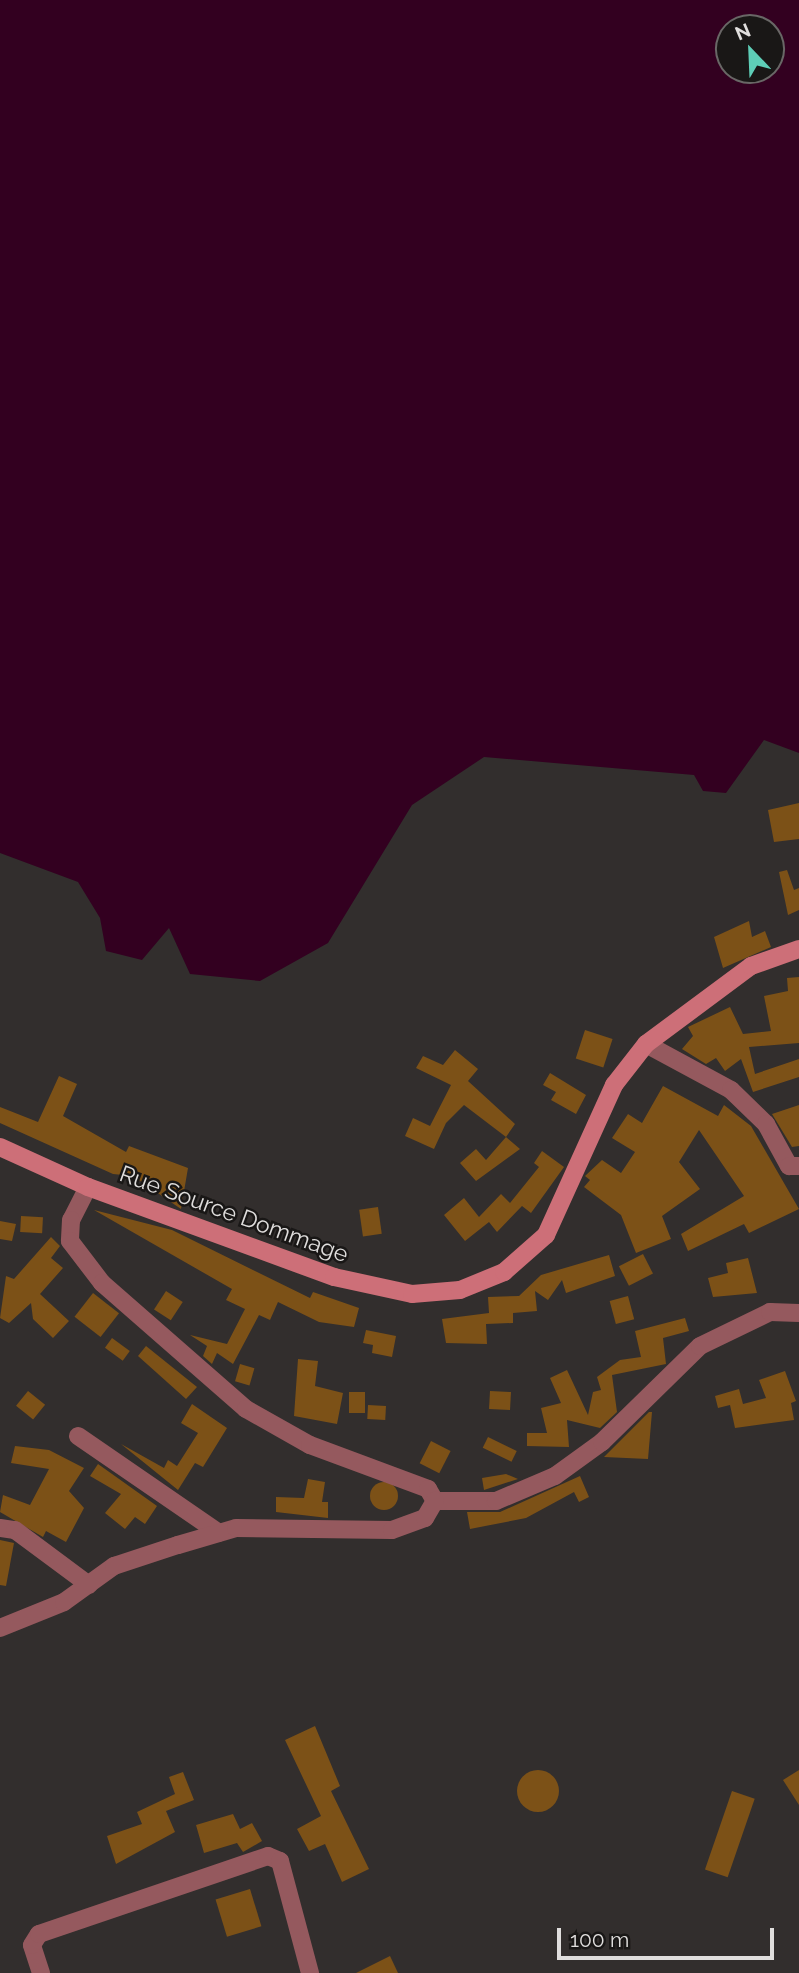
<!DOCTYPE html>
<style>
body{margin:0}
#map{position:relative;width:799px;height:1973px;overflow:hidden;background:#322e2d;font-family:Raleway,sans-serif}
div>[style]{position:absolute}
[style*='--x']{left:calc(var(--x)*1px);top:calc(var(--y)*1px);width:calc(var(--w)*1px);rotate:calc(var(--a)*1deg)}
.water>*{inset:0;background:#330020}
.building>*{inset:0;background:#7c5117;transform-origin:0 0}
.round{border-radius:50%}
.street>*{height:18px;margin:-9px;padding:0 9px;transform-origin:9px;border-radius:9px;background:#95595e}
.secondary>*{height:18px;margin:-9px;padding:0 9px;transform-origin:9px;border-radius:9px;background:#cd6f78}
span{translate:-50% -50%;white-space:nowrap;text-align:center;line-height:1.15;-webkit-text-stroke:5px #191716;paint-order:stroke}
.street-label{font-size:23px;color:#e0dedd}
.north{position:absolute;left:715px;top:14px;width:70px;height:70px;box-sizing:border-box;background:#191716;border:2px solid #696766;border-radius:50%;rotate:337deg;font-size:19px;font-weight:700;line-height:28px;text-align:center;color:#e0dedd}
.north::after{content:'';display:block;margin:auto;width:24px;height:32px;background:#5eceb7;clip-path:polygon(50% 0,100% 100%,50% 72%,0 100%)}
.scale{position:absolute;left:557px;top:1928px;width:217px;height:32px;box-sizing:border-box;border:4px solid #e0dedd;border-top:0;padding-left:9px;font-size:21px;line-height:24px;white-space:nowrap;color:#e0dedd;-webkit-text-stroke:5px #191716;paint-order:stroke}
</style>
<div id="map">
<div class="water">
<div style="clip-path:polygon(evenodd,0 0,799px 0,799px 753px,764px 740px,726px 793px,703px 791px,694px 775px,484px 757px,412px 805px,328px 943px,260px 981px,190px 974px,169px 928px,142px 960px,106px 951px,100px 918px,78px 882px,0 853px,0 0,729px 28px,771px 28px,771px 70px,729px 70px,729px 28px)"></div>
</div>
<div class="building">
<div style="clip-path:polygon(799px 803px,799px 839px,774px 842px,768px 810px)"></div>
<div style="clip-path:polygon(787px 870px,794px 890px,799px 888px,799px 910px,788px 915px,779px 872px)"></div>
<div style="clip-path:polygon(749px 921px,752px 937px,765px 931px,771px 947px,723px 968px,714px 937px)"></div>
<div style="clip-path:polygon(799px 977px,799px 1043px,749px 1047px,755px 1074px,799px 1059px,799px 1077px,753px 1092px,741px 1059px,725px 1071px,716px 1058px,706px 1064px,682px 1049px,693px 1036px,688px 1027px,730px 1007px,743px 1034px,771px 1031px,764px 996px,788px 991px,787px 978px)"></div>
<div style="left:585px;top:1030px;width:29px;height:30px;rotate:18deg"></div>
<div style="clip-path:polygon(455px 1050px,478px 1069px,468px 1081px,515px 1124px,506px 1137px,520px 1149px,476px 1181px,460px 1163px,476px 1149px,486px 1160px,506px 1137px,464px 1105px,446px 1123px,434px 1149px,405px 1136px,413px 1118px,430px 1126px,451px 1085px,416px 1068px,423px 1056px,443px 1065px)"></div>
<div style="clip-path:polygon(550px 1073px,586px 1095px,576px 1114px,551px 1100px,556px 1092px,543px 1085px)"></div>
<div style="clip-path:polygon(59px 1076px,77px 1084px,63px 1116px,126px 1152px,129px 1146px,188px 1168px,181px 1209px,133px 1176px,113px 1174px,0 1123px,0 1107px,38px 1122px)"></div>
<div style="clip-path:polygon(663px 1086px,718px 1116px,724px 1105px,751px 1126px,799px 1209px,749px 1233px,744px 1224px,688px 1251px,681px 1234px,744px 1196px,699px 1130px,679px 1162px,700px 1189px,662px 1216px,671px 1239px,636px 1253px,621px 1215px,584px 1187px,590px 1180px,585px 1176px,602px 1160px,621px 1173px,635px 1152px,612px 1138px,628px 1114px,642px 1123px)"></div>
<div style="clip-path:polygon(799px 1105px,799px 1146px,792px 1147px,772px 1114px)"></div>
<div style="clip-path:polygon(542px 1151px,564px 1167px,531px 1213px,522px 1206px,497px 1232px,489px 1222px,465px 1241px,444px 1215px,464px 1198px,479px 1217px,501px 1194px,510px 1203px,539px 1167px,534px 1163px)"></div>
<div style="left:378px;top:1207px;width:27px;height:19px;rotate:82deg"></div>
<div style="clip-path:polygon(94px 1210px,172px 1230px,310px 1298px,313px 1292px,359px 1308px,354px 1327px,319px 1322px,278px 1302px,270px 1320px,259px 1315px,233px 1364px,217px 1353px,212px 1364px,203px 1356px,207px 1346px,190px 1335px,227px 1344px,245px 1309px,226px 1300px,232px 1289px)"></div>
<div style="left:21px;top:1216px;width:22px;height:16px;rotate:3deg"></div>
<div style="clip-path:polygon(0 1221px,16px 1224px,12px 1241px,0 1239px)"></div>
<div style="clip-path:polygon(51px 1237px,60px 1246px,51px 1258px,63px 1268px,40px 1294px,69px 1321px,53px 1338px,33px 1319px,31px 1303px,9px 1323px,0 1318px,6px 1276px,14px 1279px)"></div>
<div style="left:643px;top:1254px;width:22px;height:27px;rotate:63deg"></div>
<div style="clip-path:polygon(609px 1255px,615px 1276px,566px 1293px,562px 1280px,548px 1300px,535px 1291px,537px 1311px,513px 1313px,513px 1323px,486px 1324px,487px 1344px,446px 1343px,442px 1319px,489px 1313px,488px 1297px,519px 1296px,541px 1275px)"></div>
<div style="clip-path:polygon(748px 1258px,757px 1293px,713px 1297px,708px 1278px,728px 1273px,726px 1263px)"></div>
<div style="left:166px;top:1291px;width:20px;height:22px;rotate:33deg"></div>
<div style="left:93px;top:1293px;width:33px;height:30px;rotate:38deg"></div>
<div style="left:628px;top:1296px;width:24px;height:19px;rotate:75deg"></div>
<div style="clip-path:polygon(685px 1318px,689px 1331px,663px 1338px,666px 1364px,612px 1375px,617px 1412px,600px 1428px,567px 1420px,569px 1447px,527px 1446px,527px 1433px,547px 1433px,541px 1408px,561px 1403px,550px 1378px,567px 1370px,588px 1415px,593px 1392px,601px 1390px,597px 1377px,620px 1360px,641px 1357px,635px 1331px)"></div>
<div style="clip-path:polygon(366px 1330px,396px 1336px,392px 1357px,372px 1353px,373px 1345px,363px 1343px)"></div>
<div style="left:112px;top:1338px;width:22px;height:12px;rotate:36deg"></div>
<div style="clip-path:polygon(146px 1346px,197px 1387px,186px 1399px,138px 1356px)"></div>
<div style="clip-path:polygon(298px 1359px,318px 1361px,315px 1386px,343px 1393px,337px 1424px,294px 1416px)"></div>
<div style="left:240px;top:1364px;width:15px;height:18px;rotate:16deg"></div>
<div style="clip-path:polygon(785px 1371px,796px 1401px,791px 1403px,794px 1420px,735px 1428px,730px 1405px,718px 1408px,715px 1396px,739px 1389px,743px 1404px,766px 1398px,759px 1380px)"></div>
<div style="left:28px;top:1391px;width:22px;height:19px;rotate:39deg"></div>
<div style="left:490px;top:1391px;width:21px;height:18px;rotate:3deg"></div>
<div style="left:349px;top:1392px;width:16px;height:21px"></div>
<div style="clip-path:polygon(192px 1404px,227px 1428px,203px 1467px,195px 1463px,178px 1490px,121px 1444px,164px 1468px,168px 1460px,177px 1466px,198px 1433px,181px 1423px)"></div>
<div style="left:368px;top:1405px;width:18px;height:14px;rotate:3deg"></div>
<div style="clip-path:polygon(652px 1412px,648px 1459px,604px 1457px,649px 1412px)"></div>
<div style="left:488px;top:1437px;width:32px;height:12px;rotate:26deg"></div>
<div style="left:431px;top:1441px;width:22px;height:25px;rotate:27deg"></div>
<div style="clip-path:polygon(15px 1446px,49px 1450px,84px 1468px,69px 1491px,84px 1508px,66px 1542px,46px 1531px,43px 1537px,0 1512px,3px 1495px,30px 1505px,49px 1469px,11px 1463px)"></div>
<div style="clip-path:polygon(98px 1464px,157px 1506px,145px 1524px,135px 1517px,125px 1529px,105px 1513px,121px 1494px,90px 1476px)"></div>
<div style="clip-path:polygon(506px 1474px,518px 1479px,484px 1490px,482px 1478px)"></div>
<div style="clip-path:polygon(580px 1476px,589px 1497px,579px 1502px,574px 1492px,526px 1518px,470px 1529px,467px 1512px,500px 1512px)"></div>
<div style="clip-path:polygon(308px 1479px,325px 1482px,322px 1502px,328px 1502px,328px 1518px,276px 1512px,276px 1497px,304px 1498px)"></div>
<div class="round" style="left:370px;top:1482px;width:28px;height:28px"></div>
<div style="clip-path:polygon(0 1540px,14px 1543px,6px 1586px,0 1585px)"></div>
<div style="clip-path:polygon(315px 1726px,340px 1786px,331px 1791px,369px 1869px,342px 1882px,325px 1844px,309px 1851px,297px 1829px,321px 1816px,285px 1740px)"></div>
<div style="clip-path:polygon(799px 1770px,799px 1805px,783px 1780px)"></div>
<div class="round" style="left:517px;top:1770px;width:42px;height:42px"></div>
<div style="clip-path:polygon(183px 1772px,194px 1800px,166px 1811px,175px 1832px,116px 1864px,107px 1836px,142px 1824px,137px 1812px,175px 1794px,169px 1777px)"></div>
<div style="left:732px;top:1791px;width:24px;height:83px;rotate:19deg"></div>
<div style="clip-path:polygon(233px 1814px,240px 1829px,252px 1823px,262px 1841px,243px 1852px,237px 1843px,204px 1853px,196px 1825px)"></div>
<div style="left:250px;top:1889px;width:39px;height:36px;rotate:73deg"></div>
<div style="clip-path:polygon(390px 1956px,398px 1973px,356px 1973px)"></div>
</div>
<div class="street">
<div style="--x:646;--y:1044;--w:97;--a:28.4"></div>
<div style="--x:731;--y:1090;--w:49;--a:44.2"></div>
<div style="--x:766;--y:1124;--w:48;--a:61.3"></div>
<div style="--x:789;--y:1166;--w:10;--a:0"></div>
<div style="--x:88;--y:1187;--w:37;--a:117"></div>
<div style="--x:71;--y:1220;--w:21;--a:93"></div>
<div style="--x:70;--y:1241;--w:53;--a:52.7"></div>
<div style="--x:102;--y:1283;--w:191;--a:41.2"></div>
<div style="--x:246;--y:1409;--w:73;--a:29.4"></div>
<div style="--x:310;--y:1445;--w:126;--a:20.4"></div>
<div style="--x:428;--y:1489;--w:14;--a:60"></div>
<div style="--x:435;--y:1501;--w:61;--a:0"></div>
<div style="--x:496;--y:1501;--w:64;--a:-23"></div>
<div style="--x:555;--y:1476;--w:58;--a:-35.9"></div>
<div style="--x:602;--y:1442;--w:137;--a:-44.4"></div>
<div style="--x:700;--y:1346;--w:78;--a:-25.9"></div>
<div style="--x:770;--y:1312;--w:29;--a:2"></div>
<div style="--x:78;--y:1436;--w:171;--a:34.5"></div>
<div style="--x:0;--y:1528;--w:15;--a:8"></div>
<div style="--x:15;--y:1530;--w:92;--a:36.6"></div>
<div style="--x:0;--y:1628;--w:69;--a:-22.1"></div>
<div style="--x:64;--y:1602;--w:62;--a:-35.8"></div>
<div style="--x:114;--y:1566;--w:67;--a:-18.2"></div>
<div style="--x:178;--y:1545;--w:60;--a:-16.3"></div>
<div style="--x:236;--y:1528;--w:156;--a:0.7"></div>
<div style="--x:392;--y:1530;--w:35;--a:-20"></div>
<div style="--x:425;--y:1518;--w:20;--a:-60"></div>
<div style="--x:41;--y:1973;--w:29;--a:-108"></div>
<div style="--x:32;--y:1945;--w:13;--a:-58"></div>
<div style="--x:39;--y:1934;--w:242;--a:-18.8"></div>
<div style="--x:268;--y:1856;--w:13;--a:23"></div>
<div style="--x:280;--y:1861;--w:116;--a:75"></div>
</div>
<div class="secondary">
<div style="--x:0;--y:1147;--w:97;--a:24.4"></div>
<div style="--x:88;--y:1187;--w:262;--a:20.1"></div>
<div style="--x:334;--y:1277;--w:80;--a:12.3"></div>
<div style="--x:412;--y:1294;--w:48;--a:-4.8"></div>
<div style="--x:460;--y:1290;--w:48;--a:-22.2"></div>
<div style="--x:504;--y:1272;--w:56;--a:-41.4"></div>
<div style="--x:546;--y:1235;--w:165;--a:-65.6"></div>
<div style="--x:614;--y:1085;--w:52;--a:-52"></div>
<div style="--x:646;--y:1044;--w:131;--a:-36.6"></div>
<div style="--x:751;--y:966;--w:51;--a:-19.5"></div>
</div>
<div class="street-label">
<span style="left:234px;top:1214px;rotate:20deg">Rue Source Dommage</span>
</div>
<div class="north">N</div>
<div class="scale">100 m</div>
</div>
